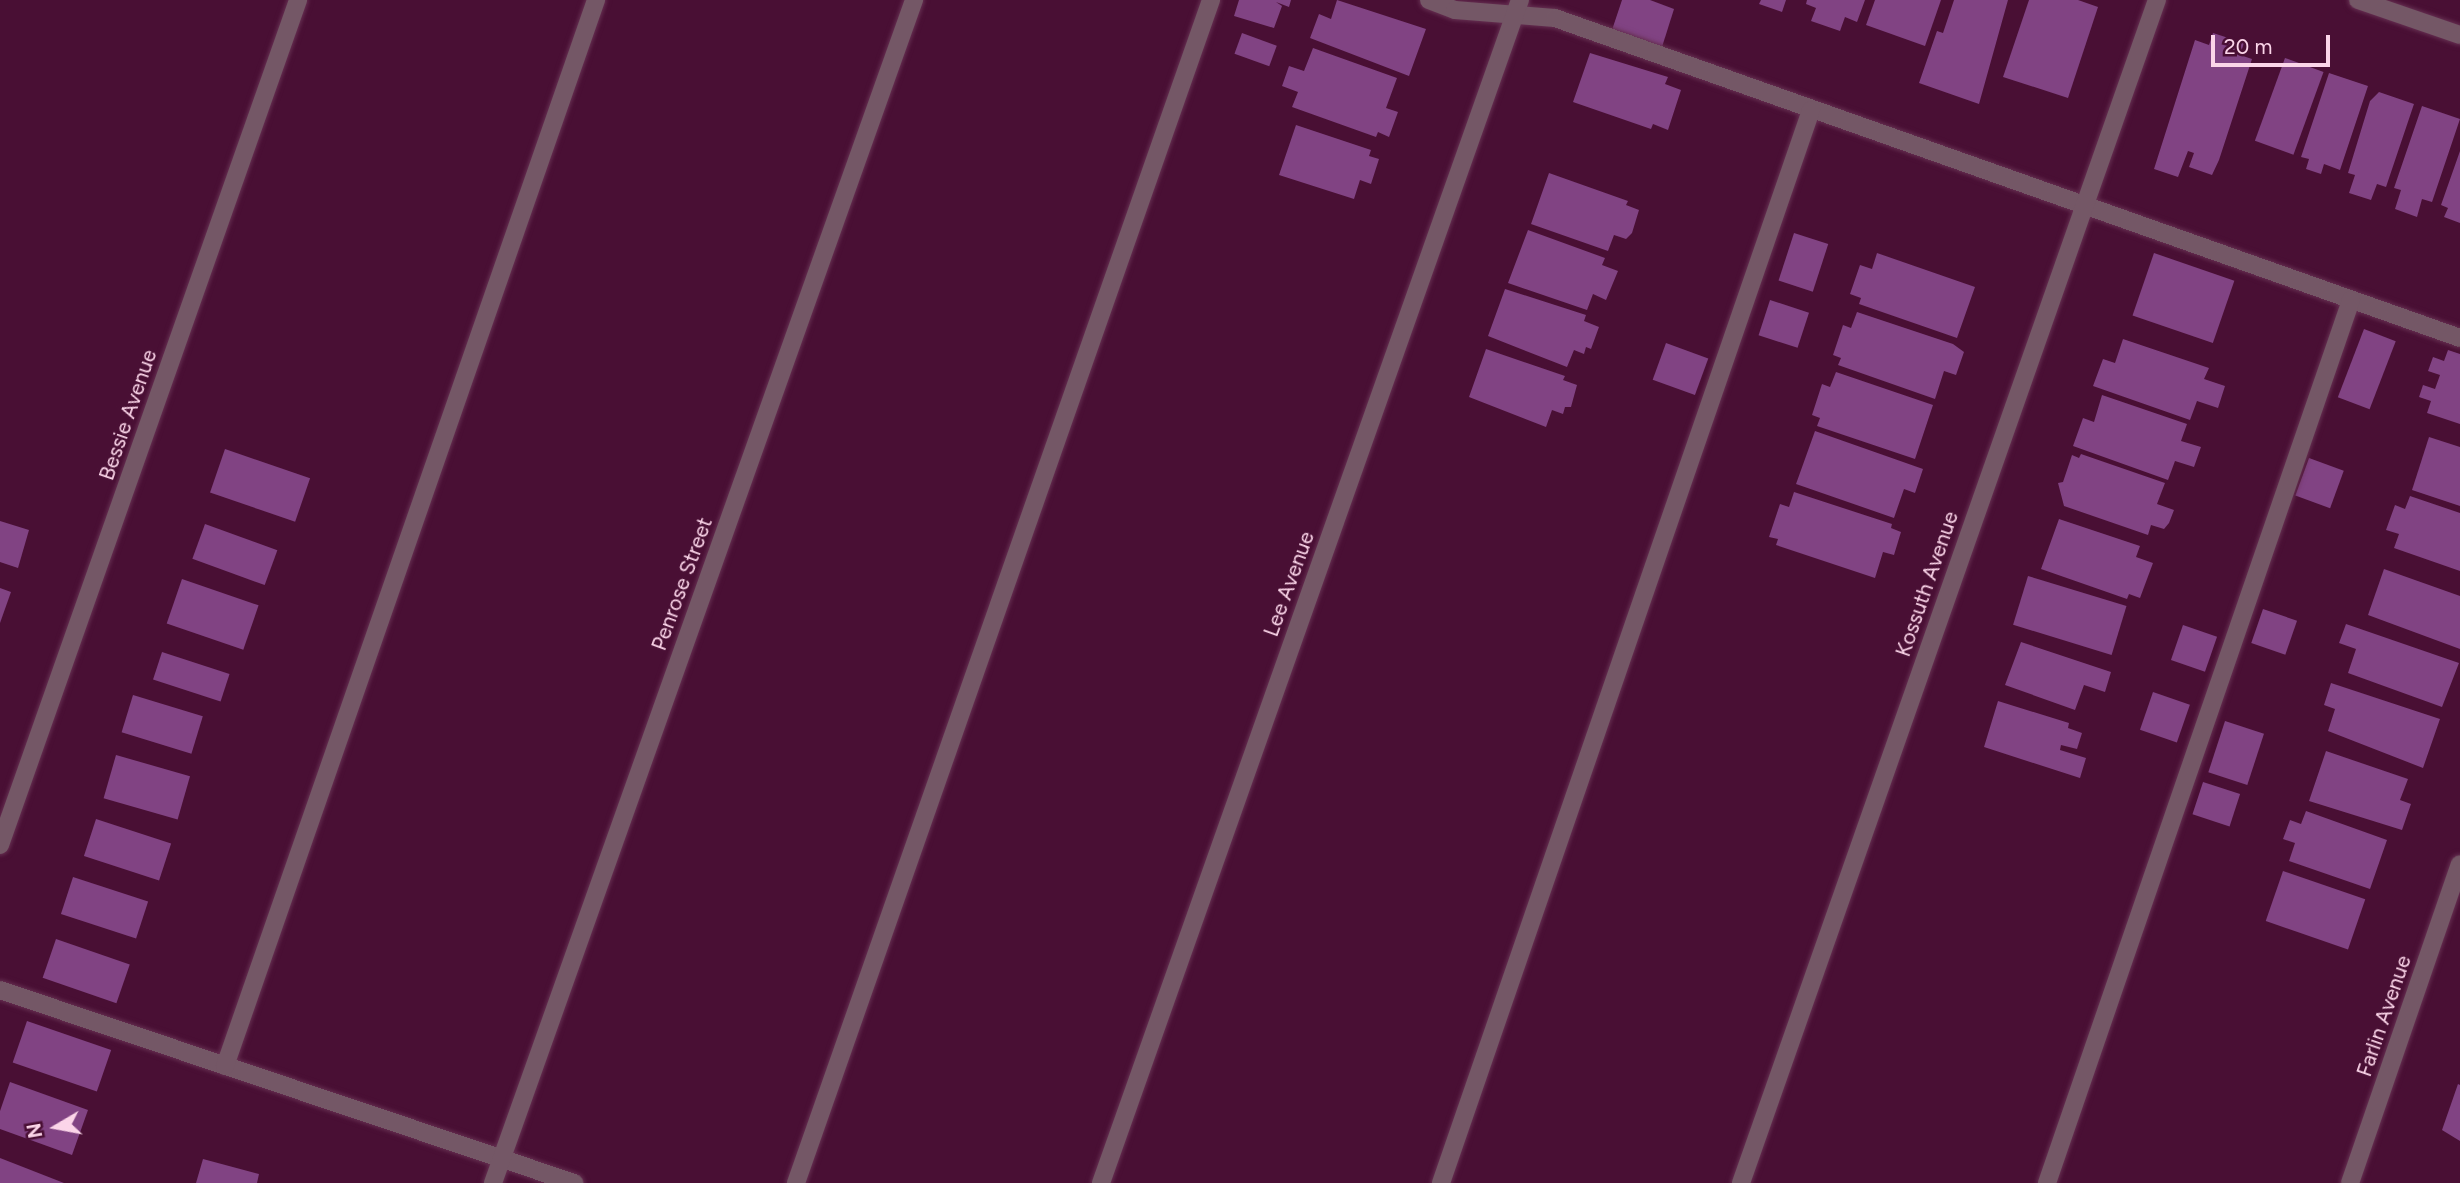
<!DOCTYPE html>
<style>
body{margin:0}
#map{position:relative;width:2460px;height:1183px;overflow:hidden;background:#490f34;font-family:Figtree,sans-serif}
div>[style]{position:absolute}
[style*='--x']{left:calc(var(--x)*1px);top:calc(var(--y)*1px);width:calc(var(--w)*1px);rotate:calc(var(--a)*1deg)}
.building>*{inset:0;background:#814383;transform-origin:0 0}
.roads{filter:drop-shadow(0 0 2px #652f51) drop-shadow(0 0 2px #652f51)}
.service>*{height:18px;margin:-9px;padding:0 9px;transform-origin:9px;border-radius:9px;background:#745766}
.minor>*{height:18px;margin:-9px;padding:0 9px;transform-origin:9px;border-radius:9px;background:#745766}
.tertiary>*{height:18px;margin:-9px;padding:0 9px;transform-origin:9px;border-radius:9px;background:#745766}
span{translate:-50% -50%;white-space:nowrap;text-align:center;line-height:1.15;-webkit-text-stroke:5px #490f34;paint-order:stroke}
.street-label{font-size:21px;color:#fbd5e9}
.north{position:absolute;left:21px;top:1092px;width:70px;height:70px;-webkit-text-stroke:5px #490f34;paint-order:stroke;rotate:260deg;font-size:19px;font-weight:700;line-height:28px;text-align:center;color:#fbd5e9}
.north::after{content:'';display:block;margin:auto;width:24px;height:32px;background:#fbd5e9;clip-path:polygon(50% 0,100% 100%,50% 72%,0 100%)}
.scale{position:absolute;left:2211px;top:35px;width:119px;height:32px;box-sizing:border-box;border:4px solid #fbd5e9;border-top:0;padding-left:9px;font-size:21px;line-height:24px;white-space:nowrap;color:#fbd5e9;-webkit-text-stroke:5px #490f34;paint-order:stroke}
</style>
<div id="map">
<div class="building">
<div style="clip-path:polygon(1239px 0,1291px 0,1289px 7px,1276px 2px,1282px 6px,1274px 28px,1234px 16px)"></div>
<div style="clip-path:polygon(1337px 0,1426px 29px,1409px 76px,1310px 38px,1319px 14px,1331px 19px)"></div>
<div style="clip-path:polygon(1622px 0,1650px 0,1674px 9px,1662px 47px,1612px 30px)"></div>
<div style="clip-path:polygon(1761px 0,1786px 0,1782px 12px,1759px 4px)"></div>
<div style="clip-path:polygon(1807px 0,1865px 0,1857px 22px,1845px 17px,1840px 31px,1811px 21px,1816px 8px,1806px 4px)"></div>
<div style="clip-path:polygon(1875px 0,1941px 0,1925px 46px,1866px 25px)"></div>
<div style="clip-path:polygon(1954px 0,2008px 0,1979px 104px,1919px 83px,1937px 31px,1943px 33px)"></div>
<div style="clip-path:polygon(2029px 0,2078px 0,2098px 7px,2068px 98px,2003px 77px)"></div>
<div style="left:1242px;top:33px;width:37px;height:22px;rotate:20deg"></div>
<div style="clip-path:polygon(2213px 33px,2244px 43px,2240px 55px,2252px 59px,2219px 160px,2212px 175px,2189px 167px,2194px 153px,2188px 151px,2178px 177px,2154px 169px,2195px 40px,2209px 45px)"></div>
<div style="clip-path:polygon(1313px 48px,1397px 78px,1386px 108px,1398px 112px,1389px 137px,1378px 132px,1376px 137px,1292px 107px,1298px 92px,1282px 86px,1289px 66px,1304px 71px)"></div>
<div style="clip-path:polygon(1590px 53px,1668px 77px,1665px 84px,1681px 90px,1668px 130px,1653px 124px,1651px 129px,1573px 102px)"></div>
<div style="left:2285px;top:58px;width:41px;height:88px;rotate:20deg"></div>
<div style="clip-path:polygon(2329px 73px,2368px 86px,2340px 170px,2324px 164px,2321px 174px,2306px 169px,2309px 159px,2301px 157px)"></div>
<div style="clip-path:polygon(2379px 92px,2414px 104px,2386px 187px,2377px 184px,2371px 200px,2349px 193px,2355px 175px,2348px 173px,2370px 101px)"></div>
<div style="clip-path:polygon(2422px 106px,2460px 119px,2432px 202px,2422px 199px,2417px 217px,2395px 209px,2401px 190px,2394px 188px)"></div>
<div style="clip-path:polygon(1296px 125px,1371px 150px,1369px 156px,1379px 159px,1371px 184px,1360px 180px,1354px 199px,1279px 175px)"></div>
<div style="clip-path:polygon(2460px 151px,2460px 223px,2444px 217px,2448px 208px,2441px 205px)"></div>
<div style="clip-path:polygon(1549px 173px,1628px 201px,1626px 205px,1639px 210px,1632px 233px,1626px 239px,1614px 235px,1608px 251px,1531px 224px)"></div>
<div style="clip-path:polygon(1528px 230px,1605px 258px,1602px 265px,1618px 271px,1606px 300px,1593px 294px,1587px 310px,1508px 283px)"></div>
<div style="left:1794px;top:233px;width:36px;height:50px;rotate:18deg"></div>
<div style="clip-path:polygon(1877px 253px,1975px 287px,1957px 338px,1859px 304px,1861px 298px,1850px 294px,1860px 265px,1872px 269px)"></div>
<div style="left:2154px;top:253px;width:85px;height:66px;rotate:19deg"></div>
<div style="clip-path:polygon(1505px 289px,1586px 315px,1584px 321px,1599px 327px,1591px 349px,1586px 347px,1584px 354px,1574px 350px,1567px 367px,1488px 336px)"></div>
<div style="left:1770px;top:300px;width:41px;height:37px;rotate:18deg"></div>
<div style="clip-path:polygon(1857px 312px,1953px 344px,1964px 352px,1956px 375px,1944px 371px,1935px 399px,1838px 365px,1841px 358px,1833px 355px,1843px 325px,1851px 328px)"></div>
<div style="left:2364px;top:329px;width:34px;height:73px;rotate:21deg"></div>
<div style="clip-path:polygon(2123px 339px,2209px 368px,2204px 379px,2225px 386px,2218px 408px,2197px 401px,2190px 420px,2093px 386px,2103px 359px,2115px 363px)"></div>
<div style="left:1666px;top:343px;width:45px;height:39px;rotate:20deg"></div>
<div style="clip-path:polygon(1486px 349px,1565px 376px,1563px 380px,1577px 385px,1571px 407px,1565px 407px,1563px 414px,1552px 410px,1546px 427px,1469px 397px)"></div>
<div style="clip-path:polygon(2448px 350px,2460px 354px,2460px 424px,2427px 413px,2431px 401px,2419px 397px,2423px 385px,2435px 389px,2440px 375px,2428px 371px,2433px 357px,2444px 361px)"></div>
<div style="clip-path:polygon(1836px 372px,1933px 405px,1915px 459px,1817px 426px,1820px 418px,1812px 415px,1822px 384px,1830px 387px)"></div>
<div style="clip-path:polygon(2102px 395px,2187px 424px,2181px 441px,2201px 447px,2194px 467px,2175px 461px,2168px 480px,2073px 446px,2083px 418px,2094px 422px)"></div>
<div style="clip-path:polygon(1815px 431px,1923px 469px,1915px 493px,1904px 489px,1894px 518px,1796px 484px)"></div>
<div style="clip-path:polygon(2429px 437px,2460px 447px,2460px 506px,2412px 490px)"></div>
<div style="left:225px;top:449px;width:90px;height:46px;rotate:19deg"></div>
<div style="clip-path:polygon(2081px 454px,2165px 483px,2157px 504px,2174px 510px,2169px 523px,2164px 529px,2151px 525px,2148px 535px,2064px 506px,2058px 483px,2063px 482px,2072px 455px,2079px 458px)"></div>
<div style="left:2309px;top:458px;width:37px;height:40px;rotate:20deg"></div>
<div style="clip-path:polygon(1794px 492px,1892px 524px,1891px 528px,1901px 532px,1894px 555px,1883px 552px,1875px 578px,1776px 545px,1778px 539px,1769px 537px,1780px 504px,1789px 507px)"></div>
<div style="clip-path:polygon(2410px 496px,2460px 513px,2460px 571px,2394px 548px,2399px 534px,2386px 530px,2395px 505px,2405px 509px)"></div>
<div style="clip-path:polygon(2059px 519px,2140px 546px,2136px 557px,2153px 563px,2140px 598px,2129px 594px,2127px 599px,2041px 569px)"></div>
<div style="clip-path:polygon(0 521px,29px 530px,18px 568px,0 562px)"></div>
<div style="left:205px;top:524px;width:77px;height:37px;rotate:20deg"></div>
<div style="clip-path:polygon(2384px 569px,2460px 596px,2460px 649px,2368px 615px)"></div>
<div style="left:2028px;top:576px;width:103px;height:51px;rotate:17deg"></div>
<div style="left:182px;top:579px;width:81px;height:47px;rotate:19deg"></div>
<div style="clip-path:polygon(0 588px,11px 592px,0 623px)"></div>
<div style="left:2263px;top:609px;width:36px;height:36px;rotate:19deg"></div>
<div style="clip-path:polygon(2346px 624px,2459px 663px,2442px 707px,2348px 673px,2356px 649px,2339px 643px)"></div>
<div style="left:2183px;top:625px;width:36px;height:37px;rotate:19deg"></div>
<div style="clip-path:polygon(2021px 642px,2111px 672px,2105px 692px,2084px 685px,2075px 710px,2005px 685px)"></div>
<div style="left:162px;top:652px;width:71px;height:29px;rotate:18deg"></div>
<div style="clip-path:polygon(2331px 683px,2440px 719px,2423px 768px,2328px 731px,2335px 709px,2324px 705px)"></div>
<div style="left:2153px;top:692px;width:39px;height:40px;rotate:19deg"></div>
<div style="left:133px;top:695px;width:73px;height:39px;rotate:17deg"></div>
<div style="clip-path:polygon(1998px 701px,2069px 723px,2068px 728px,2082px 733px,2077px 749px,2061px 745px,2060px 750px,2086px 758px,2080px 778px,1984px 747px)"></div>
<div style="left:2225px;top:721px;width:41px;height:54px;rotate:18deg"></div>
<div style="clip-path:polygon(2326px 751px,2408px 779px,2400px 800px,2411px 804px,2402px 830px,2309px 801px)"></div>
<div style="left:116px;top:755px;width:77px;height:45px;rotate:16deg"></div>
<div style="left:2203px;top:782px;width:39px;height:34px;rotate:18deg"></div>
<div style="clip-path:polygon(2306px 811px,2387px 840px,2370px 889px,2289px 861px,2295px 843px,2283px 839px,2290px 820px,2301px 824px)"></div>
<div style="left:96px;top:819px;width:79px;height:39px;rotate:18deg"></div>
<div style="left:2283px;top:871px;width:87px;height:53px;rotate:19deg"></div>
<div style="left:73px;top:877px;width:79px;height:39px;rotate:18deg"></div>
<div style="left:56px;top:939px;width:78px;height:41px;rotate:19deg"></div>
<div style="left:27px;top:1021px;width:89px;height:44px;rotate:19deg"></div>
<div style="clip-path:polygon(10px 1082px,88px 1110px,72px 1155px,0 1129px,0 1111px)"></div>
<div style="clip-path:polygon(2458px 1084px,2460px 1085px,2460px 1141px,2442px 1130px)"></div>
<div style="clip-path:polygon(0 1158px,64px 1183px,0 1183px)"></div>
<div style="clip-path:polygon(203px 1159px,259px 1174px,257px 1183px,196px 1183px)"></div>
</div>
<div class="roads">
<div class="service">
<div style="--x:1429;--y:0;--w:28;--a:21"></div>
<div style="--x:1455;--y:10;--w:100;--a:4.6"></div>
<div style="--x:1555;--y:18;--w:960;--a:19.47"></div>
<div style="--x:0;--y:990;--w:606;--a:18.58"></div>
<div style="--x:225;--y:1066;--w:1129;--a:-70.81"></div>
<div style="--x:796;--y:1183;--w:1254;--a:-70.67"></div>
<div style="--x:1441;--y:1183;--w:1135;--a:-70.97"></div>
<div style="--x:2047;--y:1183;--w:934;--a:-71"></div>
</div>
<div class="minor">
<div style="--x:0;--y:845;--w:896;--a:-70.57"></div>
<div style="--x:493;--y:1183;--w:1256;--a:-70.41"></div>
<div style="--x:1101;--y:1183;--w:1255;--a:-70.5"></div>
<div style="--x:1741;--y:1183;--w:1254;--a:-70.63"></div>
<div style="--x:2350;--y:1183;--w:337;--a:-71"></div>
</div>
<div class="tertiary">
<div style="--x:2358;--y:0;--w:108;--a:18.9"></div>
</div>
</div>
<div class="street-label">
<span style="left:128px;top:415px;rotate:-71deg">Bessie Avenue</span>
<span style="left:682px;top:584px;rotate:-70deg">Penrose Street</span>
<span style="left:1289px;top:584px;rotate:-70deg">Lee Avenue</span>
<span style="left:1927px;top:584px;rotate:-71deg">Kossuth Avenue</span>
<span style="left:2384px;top:1016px;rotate:-71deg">Farlin Avenue</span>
</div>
<div class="north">N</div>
<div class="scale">20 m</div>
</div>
